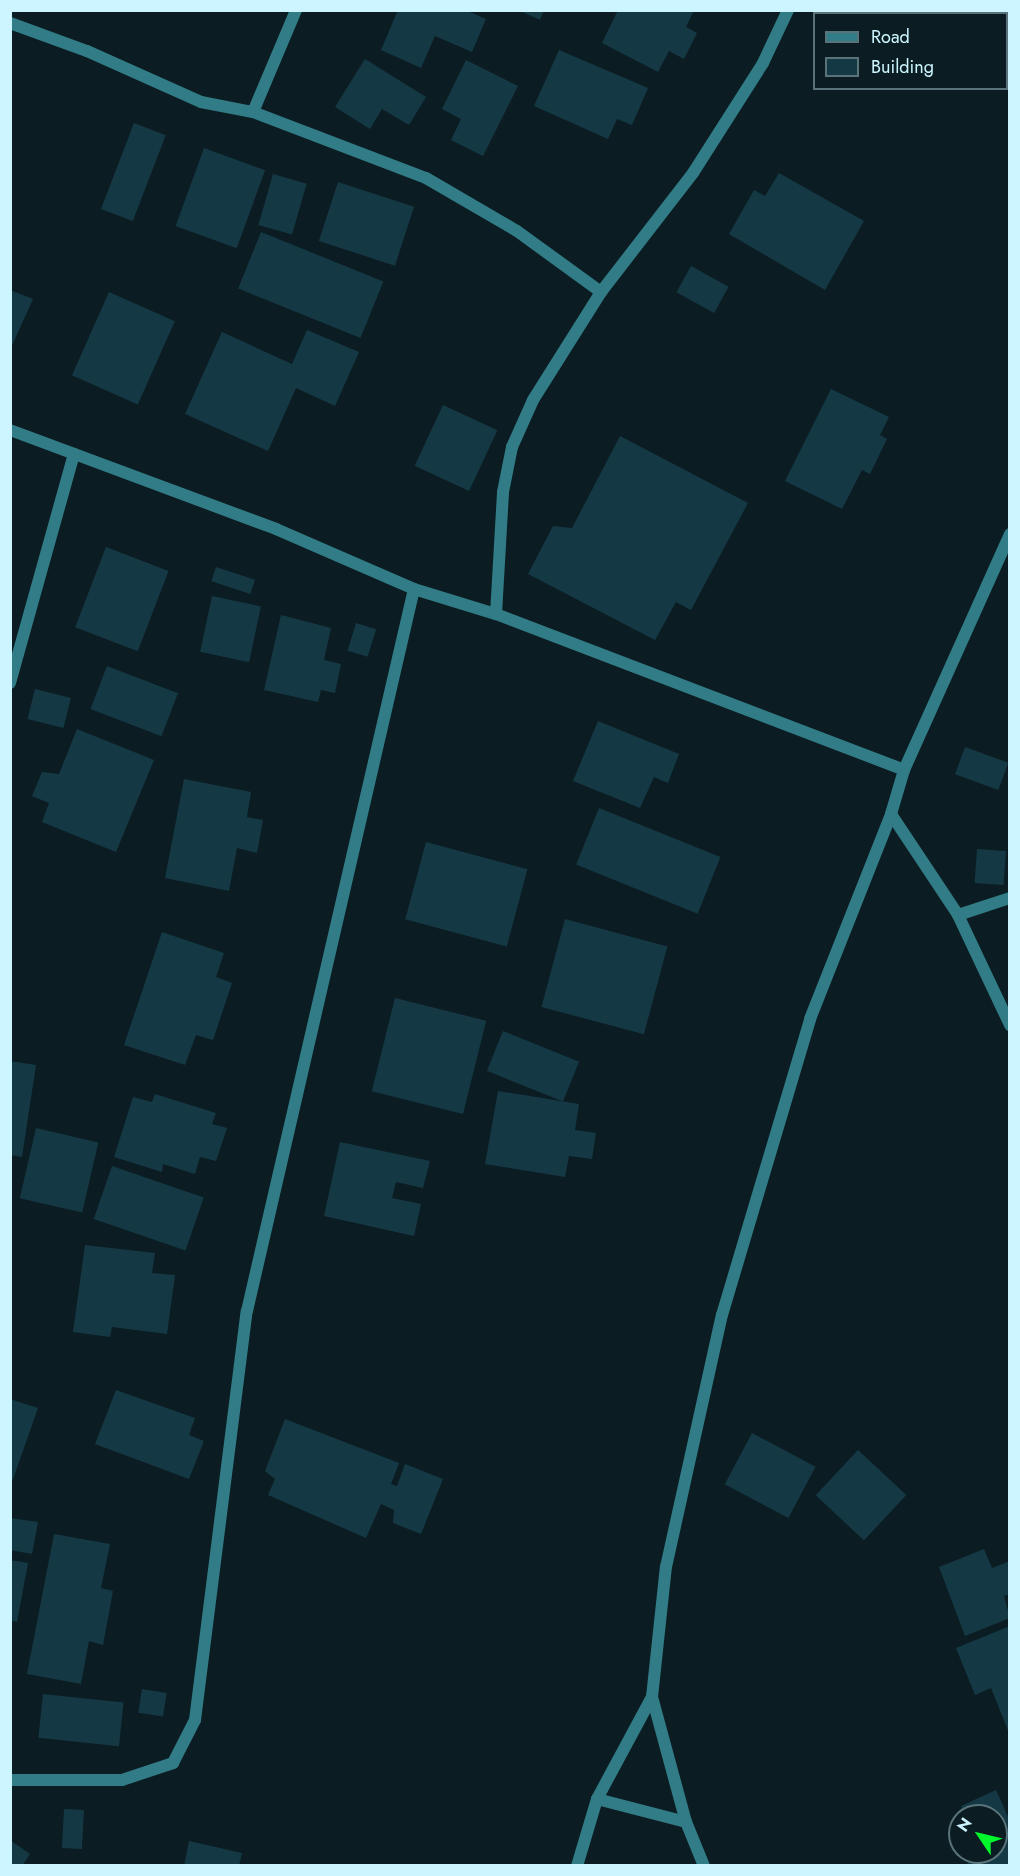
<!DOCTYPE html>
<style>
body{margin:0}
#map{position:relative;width:1020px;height:1876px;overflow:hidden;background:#0b1d22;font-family:Jost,sans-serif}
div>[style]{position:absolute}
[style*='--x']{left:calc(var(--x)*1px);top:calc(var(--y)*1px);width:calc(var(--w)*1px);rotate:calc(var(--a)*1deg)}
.building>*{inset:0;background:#153845;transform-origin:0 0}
.street>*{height:12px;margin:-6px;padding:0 6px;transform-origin:6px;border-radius:6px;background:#317c86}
span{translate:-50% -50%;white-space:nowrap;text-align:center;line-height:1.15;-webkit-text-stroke:6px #0b1d22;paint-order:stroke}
.frame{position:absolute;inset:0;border:12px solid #ccf5ff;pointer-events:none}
.legend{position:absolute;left:813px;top:12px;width:195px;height:78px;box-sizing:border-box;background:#0b1d22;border:2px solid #58737a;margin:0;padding:8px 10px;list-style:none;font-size:18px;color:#ccf5ff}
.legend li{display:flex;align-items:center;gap:12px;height:30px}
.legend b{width:30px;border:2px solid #58737a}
.north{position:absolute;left:948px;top:1804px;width:60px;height:60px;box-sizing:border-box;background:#0b1d22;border:2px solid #58737a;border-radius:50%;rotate:305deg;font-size:16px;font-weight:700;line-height:24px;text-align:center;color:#ccf5ff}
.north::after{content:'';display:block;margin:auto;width:21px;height:27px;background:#00f72c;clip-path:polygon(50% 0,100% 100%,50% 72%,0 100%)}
</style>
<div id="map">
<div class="building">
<div style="clip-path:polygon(398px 10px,465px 10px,486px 19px,472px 52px,435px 36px,421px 68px,381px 50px)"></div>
<div style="clip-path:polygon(518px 10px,544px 10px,540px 20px)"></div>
<div style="clip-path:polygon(618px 10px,694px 10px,686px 27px,697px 33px,684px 59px,669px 51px,658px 72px,602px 43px)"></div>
<div style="clip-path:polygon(826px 10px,861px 10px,825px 14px)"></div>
<div style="clip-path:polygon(886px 10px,980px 10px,885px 14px)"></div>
<div style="clip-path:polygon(559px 50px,648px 88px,632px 125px,617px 119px,608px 139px,534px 106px)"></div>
<div style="clip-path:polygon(365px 59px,426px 97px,409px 125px,382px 109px,370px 129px,335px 107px)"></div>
<div style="clip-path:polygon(466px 60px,518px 86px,483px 156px,451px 140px,461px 119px,442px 109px)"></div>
<div style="left:134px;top:123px;width:34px;height:92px;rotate:21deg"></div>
<div style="left:204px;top:148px;width:65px;height:83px;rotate:20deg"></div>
<div style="clip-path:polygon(779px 173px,864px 221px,825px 290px,729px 234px,754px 190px,765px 196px)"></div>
<div style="left:273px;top:174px;width:35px;height:53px;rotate:16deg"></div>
<div style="left:338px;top:182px;width:80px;height:62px;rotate:18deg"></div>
<div style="left:261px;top:232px;width:132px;height:61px;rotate:22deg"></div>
<div style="left:691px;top:266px;width:43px;height:30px;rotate:29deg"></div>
<div style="clip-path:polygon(10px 290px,33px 299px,10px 350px)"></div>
<div style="left:109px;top:292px;width:72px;height:91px;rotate:24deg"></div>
<div style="clip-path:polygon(307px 330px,359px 352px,335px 406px,296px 388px,268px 451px,185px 414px,222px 332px,292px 364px)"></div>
<div style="clip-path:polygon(831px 389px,889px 417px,880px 435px,887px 439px,870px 474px,862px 470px,842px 509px,785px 481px)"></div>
<div style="left:443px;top:405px;width:60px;height:67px;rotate:25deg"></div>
<div style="clip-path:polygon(620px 436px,748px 503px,691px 610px,676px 602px,655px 640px,528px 574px,553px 526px,572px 528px)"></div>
<div style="left:106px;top:547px;width:67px;height:86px;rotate:21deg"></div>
<div style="left:216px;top:567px;width:41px;height:15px;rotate:18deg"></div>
<div style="left:212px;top:596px;width:50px;height:57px;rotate:12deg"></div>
<div style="clip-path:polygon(281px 615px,331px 628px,324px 660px,341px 664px,335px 693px,321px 690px,318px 702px,264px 690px)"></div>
<div style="left:356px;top:623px;width:21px;height:29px;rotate:17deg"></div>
<div style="left:107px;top:666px;width:76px;height:46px;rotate:21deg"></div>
<div style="left:35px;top:689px;width:37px;height:31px;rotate:14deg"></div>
<div style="clip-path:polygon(598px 721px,679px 754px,668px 783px,654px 777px,640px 808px,573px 781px)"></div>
<div style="clip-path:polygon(77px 729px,154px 760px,116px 852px,42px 822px,49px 803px,32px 796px,42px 772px,59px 774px)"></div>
<div style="left:965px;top:747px;width:46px;height:29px;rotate:20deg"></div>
<div style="clip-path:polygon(184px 779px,251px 792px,247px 817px,263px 820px,257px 853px,237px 848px,229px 891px,165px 878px)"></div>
<div style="left:599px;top:808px;width:131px;height:61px;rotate:22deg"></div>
<div style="left:426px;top:842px;width:105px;height:80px;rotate:15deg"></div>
<div style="left:977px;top:849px;width:29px;height:34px;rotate:4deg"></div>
<div style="left:565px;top:919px;width:106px;height:91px;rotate:15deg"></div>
<div style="clip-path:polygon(162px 932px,224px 953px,216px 977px,232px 983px,213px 1040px,196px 1035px,185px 1065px,124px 1045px)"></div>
<div style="left:395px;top:998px;width:94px;height:96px;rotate:14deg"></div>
<div style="left:503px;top:1031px;width:82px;height:43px;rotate:22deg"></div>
<div style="clip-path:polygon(10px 1061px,36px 1065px,22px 1157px,10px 1155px)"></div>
<div style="clip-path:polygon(498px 1091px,579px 1104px,575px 1130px,596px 1133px,592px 1159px,569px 1156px,565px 1177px,485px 1164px)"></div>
<div style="clip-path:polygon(155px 1094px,216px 1113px,212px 1124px,227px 1128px,216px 1161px,200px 1157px,195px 1174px,163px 1164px,162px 1172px,114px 1157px,133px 1097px,152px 1102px)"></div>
<div style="left:36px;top:1128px;width:64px;height:72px;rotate:13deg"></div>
<div style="clip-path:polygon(340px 1142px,430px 1161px,423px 1188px,396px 1182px,392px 1198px,421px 1204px,414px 1236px,324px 1216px)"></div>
<div style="left:112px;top:1166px;width:97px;height:56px;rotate:19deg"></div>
<div style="clip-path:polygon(85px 1245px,155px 1253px,152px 1273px,175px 1275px,167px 1334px,112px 1327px,110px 1337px,73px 1332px)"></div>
<div style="clip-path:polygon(116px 1390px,195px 1418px,189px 1435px,204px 1441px,189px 1479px,95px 1444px)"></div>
<div style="clip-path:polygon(10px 1399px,38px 1408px,12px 1482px,10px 1481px)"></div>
<div style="clip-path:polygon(285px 1419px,399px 1463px,391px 1484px,397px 1486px,405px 1464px,443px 1479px,421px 1534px,393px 1523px,394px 1510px,381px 1504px,366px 1538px,268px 1495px,275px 1479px,265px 1471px)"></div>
<div style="left:752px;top:1433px;width:72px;height:58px;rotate:28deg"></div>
<div style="left:858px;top:1450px;width:66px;height:62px;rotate:43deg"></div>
<div style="clip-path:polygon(10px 1518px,38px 1522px,32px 1554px,10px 1550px)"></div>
<div style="clip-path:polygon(54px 1534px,110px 1544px,101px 1588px,113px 1591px,103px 1645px,89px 1641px,81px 1684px,27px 1674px)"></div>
<div style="clip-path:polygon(984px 1549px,992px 1568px,1010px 1561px,1010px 1594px,1004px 1596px,1010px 1618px,965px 1636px,939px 1567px)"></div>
<div style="clip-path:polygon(10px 1560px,28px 1563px,17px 1622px,10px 1620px)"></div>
<div style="clip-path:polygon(1010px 1626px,1010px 1733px,1009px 1733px,991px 1688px,975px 1695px,956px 1648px)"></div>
<div style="left:142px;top:1689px;width:25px;height:24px;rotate:9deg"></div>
<div style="left:43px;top:1694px;width:81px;height:44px;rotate:6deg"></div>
<div style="clip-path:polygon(996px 1790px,1010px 1821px,1010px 1866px,969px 1866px,963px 1852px,996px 1852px,996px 1816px,965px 1816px,961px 1806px)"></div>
<div style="left:64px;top:1809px;width:20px;height:39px;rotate:3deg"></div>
<div style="clip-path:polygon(10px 1840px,30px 1854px,22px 1866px,10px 1866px)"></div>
<div style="clip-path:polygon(189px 1841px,242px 1853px,239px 1866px,184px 1866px)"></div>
</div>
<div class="street">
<div style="--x:10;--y:23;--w:82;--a:20"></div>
<div style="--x:87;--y:51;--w:125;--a:24.1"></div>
<div style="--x:201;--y:102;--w:53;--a:10.9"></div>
<div style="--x:253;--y:112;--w:185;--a:20.9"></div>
<div style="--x:426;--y:178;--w:105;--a:30.2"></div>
<div style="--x:517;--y:231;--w:104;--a:36"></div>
<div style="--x:253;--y:112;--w:111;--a:-67.1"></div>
<div style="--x:10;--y:430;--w:284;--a:20.4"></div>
<div style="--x:276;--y:529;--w:150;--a:23.5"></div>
<div style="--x:414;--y:589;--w:86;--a:17"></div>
<div style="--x:496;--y:614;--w:437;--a:20.9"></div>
<div style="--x:496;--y:614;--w:122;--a:-86.7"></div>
<div style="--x:503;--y:492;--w:46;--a:-78.7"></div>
<div style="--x:512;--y:447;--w:51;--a:-65.9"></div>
<div style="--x:533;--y:400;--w:128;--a:-57.8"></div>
<div style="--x:601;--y:292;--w:150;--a:-52.3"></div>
<div style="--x:693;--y:173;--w:130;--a:-57.5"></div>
<div style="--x:763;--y:63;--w:59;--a:-64.7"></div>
<div style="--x:10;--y:683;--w:238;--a:-74.4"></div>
<div style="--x:891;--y:814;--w:121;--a:56.4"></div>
<div style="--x:958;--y:915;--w:122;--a:64.7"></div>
<div style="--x:958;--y:915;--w:55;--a:-18.1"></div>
<div style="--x:10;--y:1780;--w:112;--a:0"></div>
<div style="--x:122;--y:1780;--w:54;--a:-18.4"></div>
<div style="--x:173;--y:1763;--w:48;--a:-62.9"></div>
<div style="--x:195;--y:1720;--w:412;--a:-82.8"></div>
<div style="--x:247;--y:1311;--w:741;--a:-76.98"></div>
<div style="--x:597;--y:1799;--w:92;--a:14.5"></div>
<div style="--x:577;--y:1866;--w:70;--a:-73.4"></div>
<div style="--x:597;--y:1799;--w:116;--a:-61.7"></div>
<div style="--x:704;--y:1866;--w:48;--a:-112.2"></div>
<div style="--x:686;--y:1822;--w:130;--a:-105.2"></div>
<div style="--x:652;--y:1697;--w:131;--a:-83.9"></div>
<div style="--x:666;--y:1567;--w:258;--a:-77.5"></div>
<div style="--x:722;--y:1315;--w:309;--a:-73.4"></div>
<div style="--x:810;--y:1019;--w:220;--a:-68.4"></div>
<div style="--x:891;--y:814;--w:46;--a:-73.5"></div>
<div style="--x:904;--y:770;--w:259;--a:-65.8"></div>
</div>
<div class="frame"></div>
<ul class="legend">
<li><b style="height:8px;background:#317c86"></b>Road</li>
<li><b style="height:16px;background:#153845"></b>Building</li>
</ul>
<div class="north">N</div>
</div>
